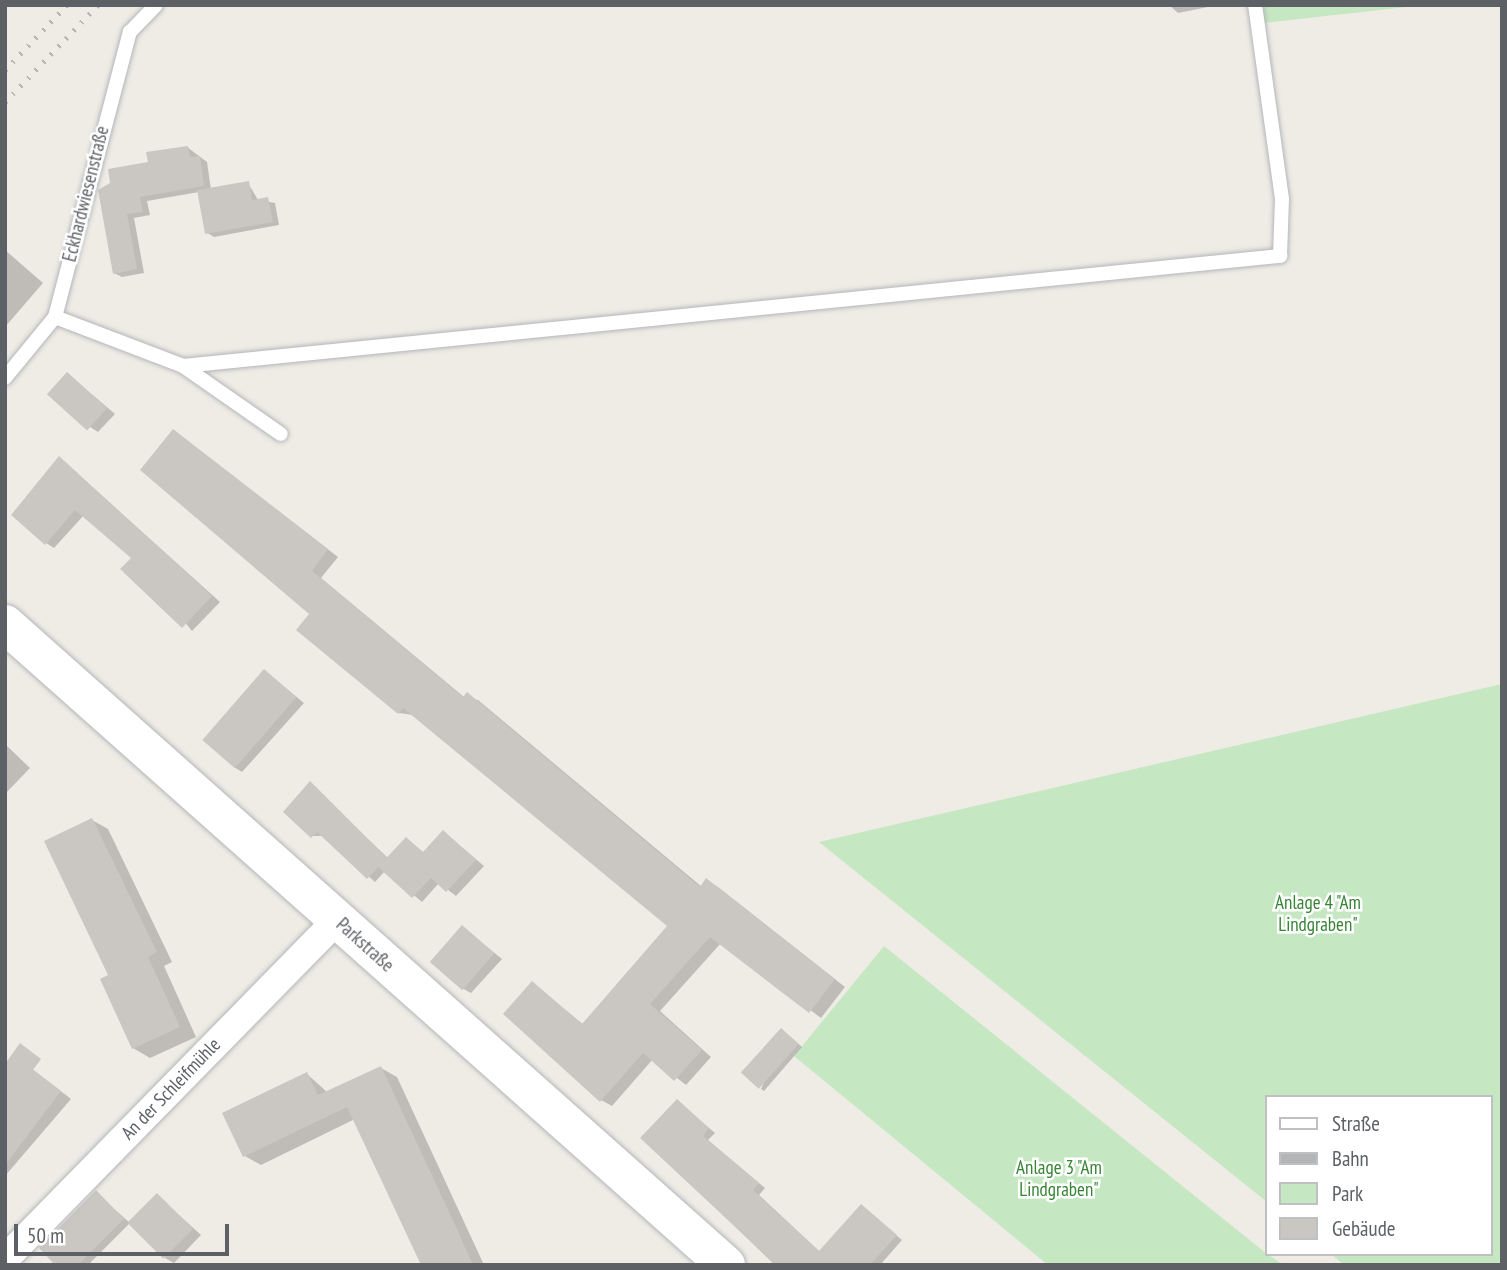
<!DOCTYPE html>
<meta charset="utf-8">
<style>
body{margin:0}
#map{position:relative;width:1507px;height:1270px;overflow:hidden;background:#efece5;font-family:"PT Sans Narrow",sans-serif}
div>[style]{position:absolute}
[style*='--x']{left:calc(var(--x)*1px);top:calc(var(--y)*1px);width:calc(var(--w)*1px);rotate:calc(var(--a)*1deg)}
.green>*{inset:0;background:#c5e7c2}
.shadow>*{inset:0;background:#0003}
.building>*{inset:0;background:#cac7c2;transform-origin:0 0}
.roads{filter:drop-shadow(0 0 2px #b3b6ba) drop-shadow(0 0 2px #b3b6ba)}
.lane>*{height:14px;margin:-7px;padding:0 7px;transform-origin:7px;border-radius:7px;background:#fff}
.street>*{height:28px;margin:-14px;padding:0 14px;transform-origin:14px;border-radius:14px;background:#fff}
.secondary>*{height:38px;margin:-19px;padding:0 19px;transform-origin:19px;border-radius:19px;background:#fff}
.rail>*{height:5px;margin-top:-2.5px;transform-origin:0;background:repeating-linear-gradient(90deg,#b4b5b6 0 2px,transparent 0 11px)}
span{translate:-50% -50%;white-space:nowrap;text-align:center;line-height:1.15;-webkit-text-stroke:5px #fff;paint-order:stroke}
.street-label{font-size:19px;color:#5d6166}
.park-label{font-size:19px;color:#378435}
.frame{position:absolute;inset:0;border:7px solid #5d6166;pointer-events:none}
.legend{position:absolute;left:1265px;top:1095px;width:228px;height:161px;box-sizing:border-box;background:#fff;border:2px solid #bec0c2;margin:0;padding:9px 12px;list-style:none;font-size:21px;color:#5d6166}
.legend li{display:flex;align-items:center;gap:14px;height:35px}
.legend b{width:35px;border:2px solid #bec0c2}
.scale{position:absolute;left:14px;top:1224px;width:215px;height:32px;box-sizing:border-box;border:4px solid #5d6166;border-top:0;padding-left:9px;font-size:21px;line-height:24px;white-space:nowrap;color:#5d6166;-webkit-text-stroke:5px #fff;paint-order:stroke}
</style>
<div id="map">
<div class="green">
<div style="clip-path:polygon(1262px 5px,1424px 5px,1263px 23px)"></div>
<div style="clip-path:polygon(1502px 684px,1502px 1265px,1344px 1265px,1331px 1254px,1491px 1254px,1491px 1097px,1267px 1097px,1267px 1202px,819px 842px)"></div>
<div style="clip-path:polygon(884px 946px,1267px 1254px,1284px 1265px,1048px 1265px,794px 1056px)"></div>
</div>
<div class="shadow">
<div style="clip-path:polygon(1169px 5px,1218px 5px,1178px 13px)"></div>
<div style="clip-path:polygon(187px 147px,207px 162px,211px 190px,248px 183px,258px 200px,275px 203px,279px 225px,214px 237px,206px 232px,199px 192px,147px 201px,150px 215px,134px 218px,144px 273px,122px 277px,114px 273px,100px 191px)"></div>
<div style="clip-path:polygon(5px 250px,43px 283px,5px 327px)"></div>
<div style="clip-path:polygon(68px 374px,115px 414px,98px 432px,90px 427px)"></div>
<div style="clip-path:polygon(174px 431px,338px 557px,321px 578px,464px 697px,478px 700px,702px 887px,707px 881px,718px 887px,845px 987px,821px 1018px,721px 943px,660px 1011px,711px 1057px,686px 1085px,653px 1059px,612px 1106px,601px 1100px,532px 983px,584px 1025px,669px 926px,413px 715px,399px 713px,311px 614px)"></div>
<div style="clip-path:polygon(60px 458px,220px 602px,192px 631px,133px 558px,84px 515px,54px 548px,46px 543px)"></div>
<div style="clip-path:polygon(265px 671px,304px 703px,242px 772px,234px 767px)"></div>
<div style="clip-path:polygon(5px 744px,30px 768px,5px 794px)"></div>
<div style="clip-path:polygon(310px 784px,389px 859px,406px 839px,424px 853px,444px 832px,484px 866px,456px 896px,439px 883px,422px 902px,385px 871px,375px 882px,323px 836px,312px 836px)"></div>
<div style="clip-path:polygon(92px 820px,108px 829px,172px 962px,164px 966px,196px 1037px,150px 1058px,133px 1048px)"></div>
<div style="clip-path:polygon(462px 927px,502px 959px,471px 993px,462px 988px)"></div>
<div style="clip-path:polygon(786px 1033px,802px 1047px,764px 1091px,761px 1089px)"></div>
<div style="clip-path:polygon(31px 1068px,71px 1099px,5px 1176px,5px 1081px)"></div>
<div style="clip-path:polygon(381px 1068px,397px 1077px,484px 1265px,423px 1265px,355px 1119px,261px 1165px,245px 1156px,307px 1074px,327px 1092px)"></div>
<div style="clip-path:polygon(677px 1101px,715px 1133px,708px 1140px,765px 1188px,759px 1195px,820px 1252px,861px 1206px,902px 1240px,880px 1265px,775px 1265px,643px 1138px)"></div>
<div style="clip-path:polygon(96px 1193px,130px 1223px,88px 1265px,58px 1265px)"></div>
<div style="clip-path:polygon(157px 1195px,201px 1235px,174px 1263px,165px 1258px)"></div>
</div>
<div class="building">
<div style="clip-path:polygon(188px 146px,190px 157px,200px 156px,204px 186px,140px 197px,143px 212px,127px 214px,137px 269px,113px 274px,98px 190px,110px 183px,108px 169px,148px 162px,146px 152px)"></div>
<div style="clip-path:polygon(249px 181px,252px 200px,268px 197px,273px 222px,205px 234px,197px 190px)"></div>
<div style="left:67px;top:372px;width:54px;height:30px;rotate:42deg"></div>
<div style="clip-path:polygon(173px 429px,328px 549px,312px 571px,463px 697px,467px 692px,700px 887px,706px 878px,835px 979px,809px 1013px,710px 937px,650px 1004px,702px 1050px,674px 1081px,643px 1053px,600px 1102px,503px 1014px,532px 981px,582px 1024px,667px 926px,403px 708px,398px 714px,296px 630px,309px 614px,140px 470px)"></div>
<div style="clip-path:polygon(59px 456px,212px 596px,182px 628px,120px 569px,131px 558px,75px 510px,45px 545px,11px 515px)"></div>
<div style="left:264px;top:669px;width:43px;height:94px;rotate:41deg"></div>
<div style="clip-path:polygon(310px 781px,387px 858px,367px 879px,317px 832px,311px 838px,283px 812px)"></div>
<div style="clip-path:polygon(92px 818px,157px 952px,148px 957px,180px 1027px,132px 1049px,100px 979px,108px 975px,44px 841px)"></div>
<div style="clip-path:polygon(443px 830px,476px 860px,446px 892px,431px 878px,412px 898px,378px 867px,406px 837px,423px 852px)"></div>
<div style="left:462px;top:925px;width:43px;height:49px;rotate:41deg"></div>
<div style="left:781px;top:1028px;width:24px;height:60px;rotate:42deg"></div>
<div style="clip-path:polygon(20px 1043px,41px 1059px,33px 1070px,61px 1091px,5px 1165px,5px 1064px)"></div>
<div style="clip-path:polygon(381px 1066px,456px 1227px,473px 1265px,421px 1265px,347px 1107px,243px 1157px,222px 1113px,307px 1072px,318px 1095px)"></div>
<div style="clip-path:polygon(677px 1099px,709px 1128px,703px 1136px,759px 1183px,753px 1190px,819px 1251px,861px 1204px,897px 1235px,870px 1265px,776px 1265px,640px 1138px)"></div>
<div style="clip-path:polygon(96px 1190px,124px 1219px,78px 1265px,55px 1265px,39px 1248px)"></div>
<div style="left:157px;top:1193px;width:51px;height:42px;rotate:45deg"></div>
</div>
<div class="roads">
<div class="lane">
<div style="--x:55;--y:317;--w:137;--a:20.9"></div>
<div style="--x:183;--y:366;--w:1103;--a:-5.73"></div>
<div style="--x:1280;--y:256;--w:57;--a:-88"></div>
<div style="--x:1282;--y:199;--w:196;--a:-97.9"></div>
<div style="--x:183;--y:366;--w:119;--a:34.8"></div>
<div style="--x:5;--y:378;--w:79;--a:-50.7"></div>
<div style="--x:55;--y:317;--w:295;--a:-75.3"></div>
<div style="--x:130;--y:32;--w:37;--a:-46"></div>
</div>
<div class="street">
<div style="--x:5;--y:1259;--w:474;--a:-45.6"></div>
</div>
<div class="secondary">
<div style="--x:5;--y:624;--w:965;--a:41.64"></div>
</div>
</div>
<div class="rail">
<div style="--x:5;--y:70;--w:90;--a:-46.4"></div>
<div style="--x:5;--y:102;--w:134;--a:-46.2"></div>
</div>
<div class="street-label">
<span style="left:86px;top:194px;rotate:-76deg">Eckhardwiesenstraße</span>
<span style="left:365px;top:945px;rotate:42deg">Parkstraße</span>
<span style="left:171px;top:1089px;rotate:-46deg">An der Schleifmühle</span>
</div>
<div class="park-label">
<span style="left:1318px;top:914px">Anlage 4 "Am<br>Lindgraben"</span>
<span style="left:1059px;top:1179px">Anlage 3 "Am<br>Lindgraben"</span>
</div>
<div class="frame"></div>
<ul class="legend">
<li><b style="height:9px;background:#fff"></b>Straße</li>
<li><b style="height:9px;background:#b4b5b6"></b>Bahn</li>
<li><b style="height:19px;background:#c5e7c2"></b>Park</li>
<li><b style="height:19px;background:#cac7c2"></b>Gebäude</li>
</ul>
<div class="scale">50 m</div>
</div>
